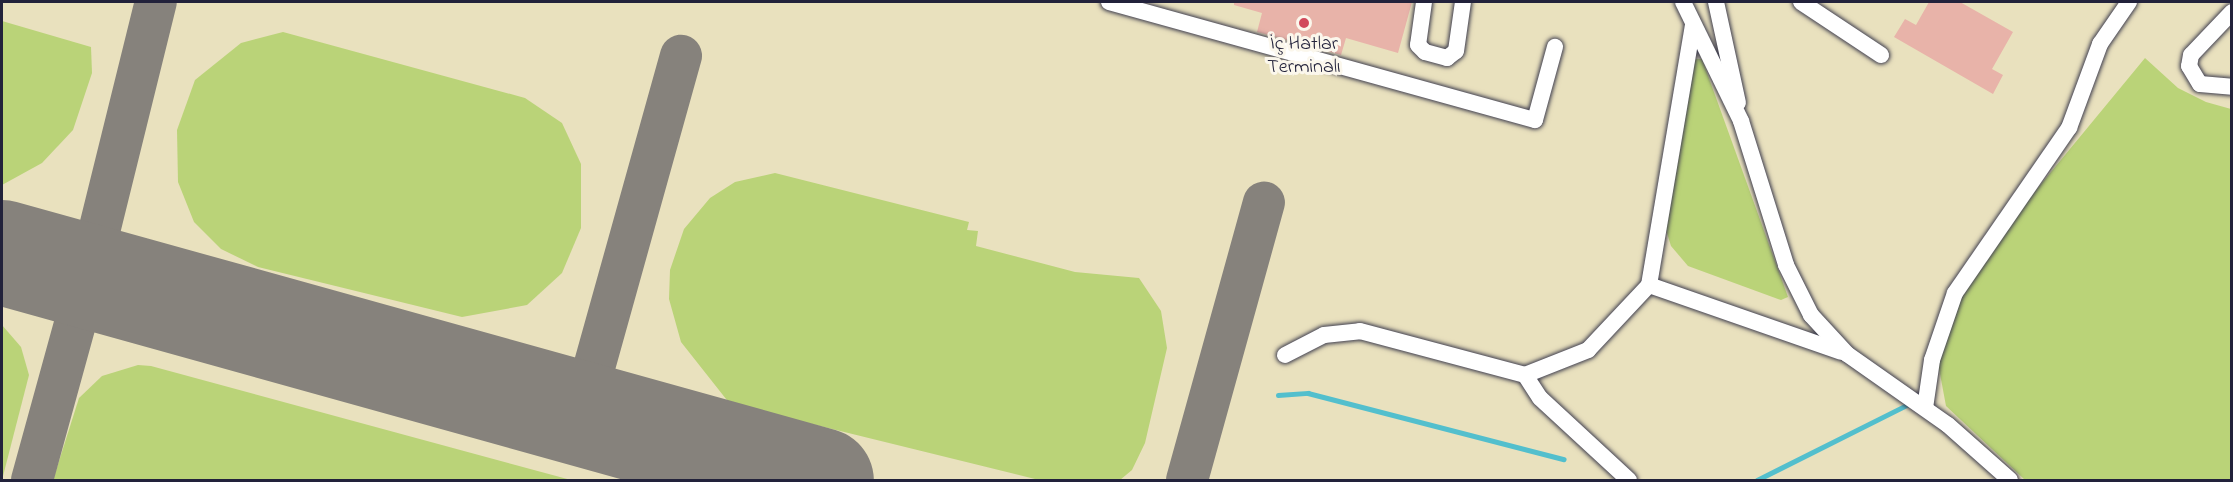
<!DOCTYPE html>
<meta charset="utf-8">
<style>
body{margin:0}
#map{position:relative;width:2233px;height:482px;overflow:hidden;background:#e9e1be;font-family:"Indie Flower",sans-serif}
div>[style]{position:absolute}
[style*='--x']{left:calc(var(--x)*1px);top:calc(var(--y)*1px);width:calc(var(--w)*1px);rotate:calc(var(--a)*1deg)}
.green>*{inset:0;background:#bad378}
.stream>*{height:4.5px;margin:-2.25px;padding:0 2.25px;transform-origin:2.25px;border-radius:2.25px;background:#53bfcd}
.taxiway>*{height:42px;margin:-21px;padding:0 21px;transform-origin:21px;border-radius:21px;background:#86827c}
.runway>*{height:105px;margin:-52.5px;padding:0 52.5px;transform-origin:52.5px;border-radius:52.5px;background:#86827c}
.building>*{inset:0;background:#e8b3a9}
.roads{filter:drop-shadow(0 0 2px #403f4f) drop-shadow(0 0 2px #403f4f)}
.minor>*{height:16px;margin:-8px;padding:0 8px;transform-origin:8px;border-radius:8px;background:#fff}
.dots>*{width:16px;height:16px;translate:-50% -50%;box-sizing:border-box;border:3px solid #fbf7ec;border-radius:50%}
span{translate:-50% -50%;white-space:nowrap;text-align:center;line-height:1.15;-webkit-text-stroke:6px #fbf7ec;paint-order:stroke}
.poi-label{font-size:20px;color:#22223b}
.frame{position:absolute;inset:0;border:3px solid #22223b;pointer-events:none}
</style>
<div id="map">
<div class="green">
<div style="clip-path:polygon(2px 21px,91px 47px,92px 73px,73px 130px,42px 163px,2px 185px)"></div>
<div style="clip-path:polygon(283px 32px,525px 98px,562px 123px,581px 164px,581px 228px,562px 273px,527px 305px,462px 317px,258px 267px,221px 249px,194px 222px,178px 182px,177px 130px,195px 80px,241px 43px)"></div>
<div style="clip-path:polygon(2145px 58px,2178px 88px,2206px 102px,2231px 109px,2231px 480px,2025px 480px,1946px 406px,1938px 363px,1953px 311px,2013px 218px)"></div>
<div style="clip-path:polygon(1695px 59px,1702px 59px,1788px 297px,1781px 300px,1688px 266px,1671px 246px,1666px 230px)"></div>
<div style="clip-path:polygon(775px 173px,969px 222px,967px 230px,978px 231px,976px 246px,1075px 272px,1139px 278px,1161px 311px,1167px 348px,1145px 443px,1132px 470px,1120px 480px,1039px 480px,730px 404px,681px 342px,669px 299px,670px 270px,684px 229px,710px 198px,735px 182px)"></div>
<div style="clip-path:polygon(2px 325px,21px 347px,29px 375px,2px 480px)"></div>
<div style="clip-path:polygon(138px 365px,151px 366px,571px 480px,53px 480px,79px 398px,102px 376px)"></div>
</div>
<div class="stream">
<div style="--x:1278;--y:395;--w:30;--a:-4"></div>
<div style="--x:1308;--y:393;--w:264;--a:14.5"></div>
<div style="--x:1757;--y:480;--w:170;--a:-26.6"></div>
</div>
<div class="taxiway">
<div style="--x:581;--y:414;--w:372;--a:-74.4"></div>
<div style="--x:32;--y:480;--w:212;--a:-74.6"></div>
<div style="--x:88;--y:276;--w:282;--a:-76.1"></div>
<div style="--x:1187;--y:480;--w:288;--a:-74.5"></div>
</div>
<div class="runway">
<div style="--x:2;--y:252;--w:850;--a:15.56"></div>
</div>
<div class="building">
<div style="clip-path:polygon(1234px 2px,1412px 2px,1398px 53px,1346px 38px,1341px 55px,1257px 32px,1262px 13px,1234px 5px)"></div>
<div style="clip-path:polygon(1929px 2px,1960px 2px,2013px 32px,1992px 69px,2003px 75px,1993px 94px,1894px 37px,1905px 19px,1916px 25px)"></div>
</div>
<div class="roads">
<div class="minor">
<div style="--x:1109;--y:2;--w:442;--a:15.5"></div>
<div style="--x:1535;--y:120;--w:76;--a:-74.7"></div>
<div style="--x:1424;--y:2;--w:43;--a:97.9"></div>
<div style="--x:1418;--y:45;--w:10;--a:45"></div>
<div style="--x:1425;--y:52;--w:23;--a:15"></div>
<div style="--x:1447;--y:58;--w:11;--a:-38"></div>
<div style="--x:1456;--y:51;--w:49;--a:-81.9"></div>
<div style="--x:1683;--y:2;--w:132;--a:64"></div>
<div style="--x:1741;--y:121;--w:151;--a:72.6"></div>
<div style="--x:1786;--y:265;--w:56;--a:63.4"></div>
<div style="--x:1811;--y:315;--w:53;--a:47.3"></div>
<div style="--x:1847;--y:354;--w:123;--a:35.1"></div>
<div style="--x:1948;--y:425;--w:83;--a:41.6"></div>
<div style="--x:1716;--y:2;--w:103;--a:77.7"></div>
<div style="--x:1801;--y:2;--w:96;--a:33.5"></div>
<div style="--x:2232;--y:12;--w:59;--a:133.6"></div>
<div style="--x:2191;--y:55;--w:11;--a:100"></div>
<div style="--x:2189;--y:66;--w:21;--a:59"></div>
<div style="--x:2200;--y:84;--w:32;--a:5"></div>
<div style="--x:1649;--y:285;--w:203;--a:19.2"></div>
<div style="--x:1285;--y:355;--w:44;--a:-27.1"></div>
<div style="--x:1324;--y:335;--w:36;--a:-6"></div>
<div style="--x:1360;--y:331;--w:171;--a:14.9"></div>
<div style="--x:1525;--y:375;--w:68;--a:-21.6"></div>
<div style="--x:1588;--y:350;--w:89;--a:-46.8"></div>
<div style="--x:1649;--y:285;--w:263;--a:-80.4"></div>
<div style="--x:1525;--y:375;--w:27;--a:57"></div>
<div style="--x:1540;--y:398;--w:121;--a:42.7"></div>
<div style="--x:1925;--y:408;--w:49;--a:-81.7"></div>
<div style="--x:1932;--y:360;--w:71;--a:-71.1"></div>
<div style="--x:1955;--y:293;--w:201;--a:-55.4"></div>
<div style="--x:2069;--y:128;--w:90;--a:-69.7"></div>
<div style="--x:2100;--y:44;--w:51;--a:-55.4"></div>
</div>
</div>
<div class="dots">
<div style="left:1304px;top:23px;background:#d1495b"></div>
</div>
<div class="poi-label">
<span style="left:1304px;top:56px">İç Hatlar<br>Terminalı</span>
</div>
<div class="frame"></div>
</div>
